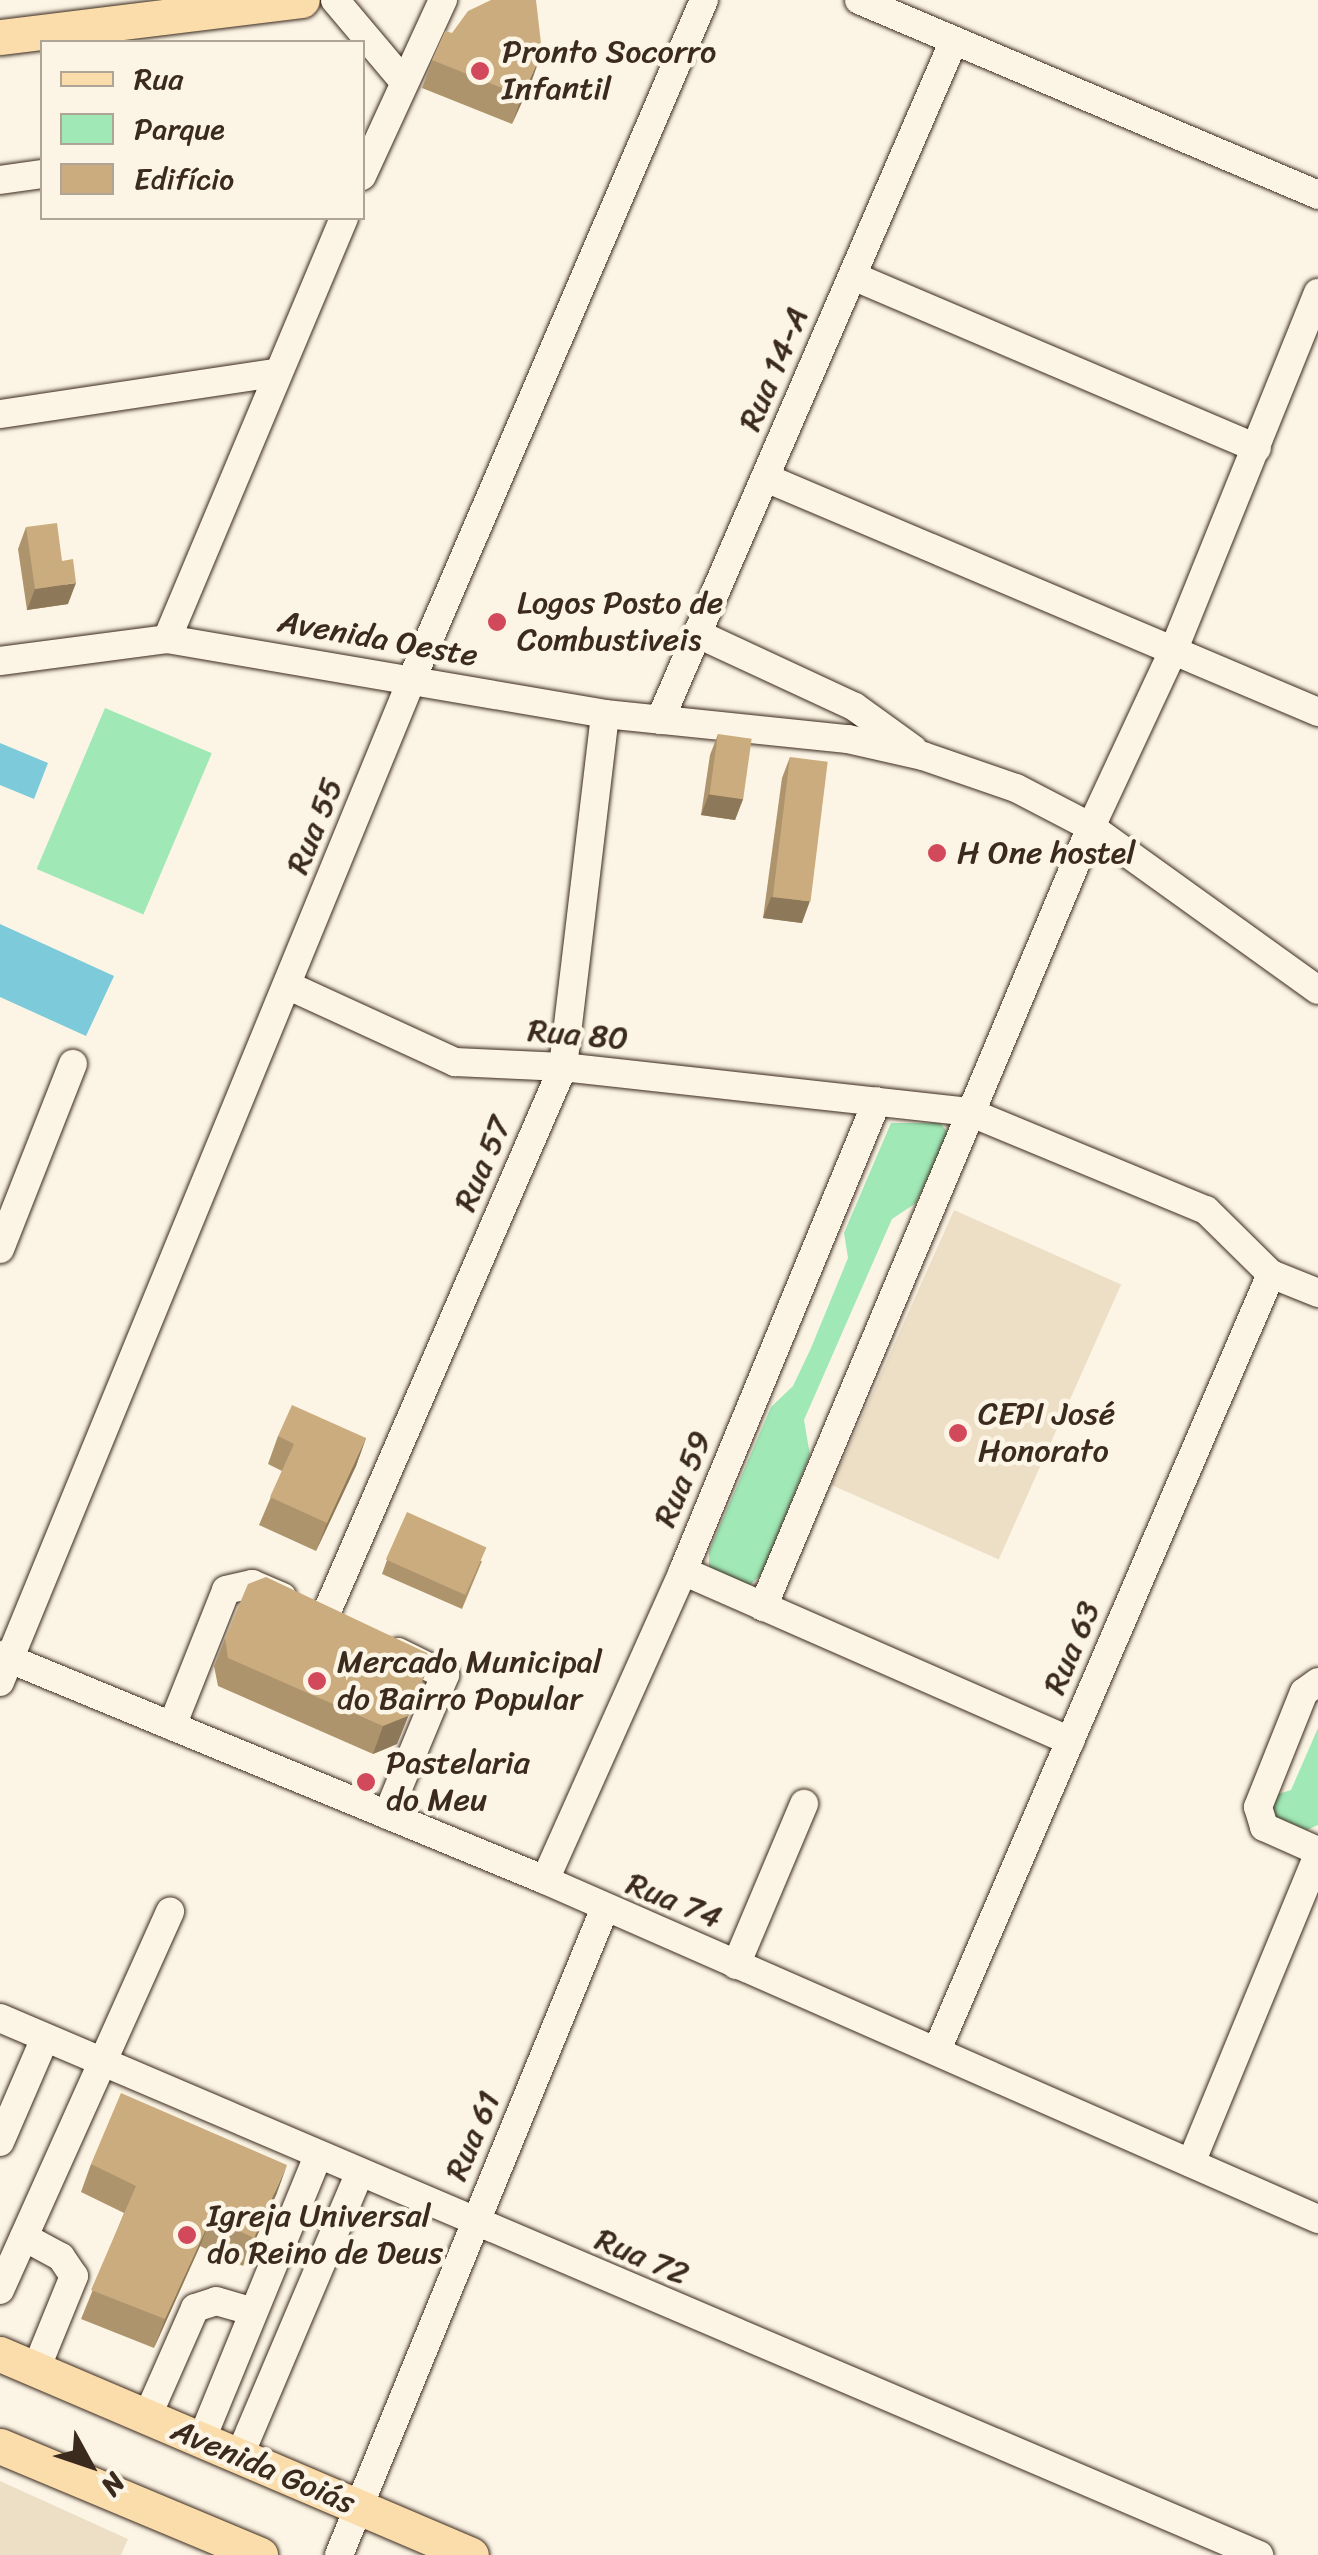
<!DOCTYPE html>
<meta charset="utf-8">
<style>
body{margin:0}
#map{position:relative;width:1318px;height:2555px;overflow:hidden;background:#fcf5e5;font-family:Sriracha,sans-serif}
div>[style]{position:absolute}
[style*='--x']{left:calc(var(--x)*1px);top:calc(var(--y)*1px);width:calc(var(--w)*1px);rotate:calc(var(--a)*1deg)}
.built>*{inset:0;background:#eddfc6;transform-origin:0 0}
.green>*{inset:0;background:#a0e8b6;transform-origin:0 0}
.water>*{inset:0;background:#7ccada}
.roads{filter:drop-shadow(0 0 2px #3b2a1e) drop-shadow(0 0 2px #3b2a1e)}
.minor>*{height:28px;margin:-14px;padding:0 14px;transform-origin:14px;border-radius:14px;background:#fcf5e5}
.major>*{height:35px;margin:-17.5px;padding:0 17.5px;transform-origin:17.5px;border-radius:17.5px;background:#faddab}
.wall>*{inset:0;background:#ae946d}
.shaded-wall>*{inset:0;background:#8d7859}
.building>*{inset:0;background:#caac7f;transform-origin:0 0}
.dots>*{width:28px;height:28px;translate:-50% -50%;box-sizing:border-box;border:5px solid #fcf5e5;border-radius:50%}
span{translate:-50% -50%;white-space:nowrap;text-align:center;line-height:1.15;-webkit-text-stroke:9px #fcf5e5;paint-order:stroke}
.poi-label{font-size:32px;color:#3b2a1e}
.left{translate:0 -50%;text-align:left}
.street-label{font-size:32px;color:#3b2a1e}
.legend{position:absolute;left:40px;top:40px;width:325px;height:180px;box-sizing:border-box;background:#fcf5e5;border:2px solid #afa495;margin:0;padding:12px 18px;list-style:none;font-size:30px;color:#3b2a1e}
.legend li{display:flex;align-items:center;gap:20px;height:50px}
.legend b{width:50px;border:2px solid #afa495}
.north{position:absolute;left:40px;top:2415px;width:100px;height:100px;-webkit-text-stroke:8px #fcf5e5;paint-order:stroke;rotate:130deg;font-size:28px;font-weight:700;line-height:40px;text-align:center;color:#3b2a1e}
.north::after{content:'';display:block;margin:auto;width:35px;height:45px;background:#3b2a1e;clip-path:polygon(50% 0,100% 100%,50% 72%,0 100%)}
</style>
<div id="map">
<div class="built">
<div style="left:954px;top:1210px;width:183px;height:301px;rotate:24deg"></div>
<div style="clip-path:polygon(0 2481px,128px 2539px,121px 2555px,0 2555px)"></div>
</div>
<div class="green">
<div style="left:105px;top:708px;width:116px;height:175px;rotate:23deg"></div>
<div style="clip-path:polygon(891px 1123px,940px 1123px,949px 1134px,916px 1203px,892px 1219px,804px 1420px,810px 1455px,762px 1574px,750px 1585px,709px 1568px,709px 1551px,771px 1407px,793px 1386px,811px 1348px,848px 1258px,844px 1233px)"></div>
<div style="clip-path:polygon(1318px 1728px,1318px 1825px,1307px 1830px,1276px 1817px,1269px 1805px,1275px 1795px,1291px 1790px)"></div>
</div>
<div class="water">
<div style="clip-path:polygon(0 743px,48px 763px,34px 799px,0 785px)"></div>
<div style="clip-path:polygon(0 924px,114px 976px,86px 1036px,0 997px)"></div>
</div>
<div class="roads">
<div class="minor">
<div style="--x:335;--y:0;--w:107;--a:49.9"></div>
<div style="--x:859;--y:0;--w:499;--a:23"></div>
<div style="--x:362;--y:176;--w:194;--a:-65.3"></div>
<div style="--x:0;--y:180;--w:42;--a:-8.1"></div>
<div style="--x:853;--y:276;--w:439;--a:23.1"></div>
<div style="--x:0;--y:414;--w:278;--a:-8.5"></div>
<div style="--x:766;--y:478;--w:600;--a:22.97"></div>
<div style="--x:698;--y:634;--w:173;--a:24.9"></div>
<div style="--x:855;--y:707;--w:72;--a:35.9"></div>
<div style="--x:167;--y:639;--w:457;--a:-67.2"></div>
<div style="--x:0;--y:661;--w:168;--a:-7.5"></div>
<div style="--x:167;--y:639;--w:444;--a:9.7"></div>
<div style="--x:605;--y:714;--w:244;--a:5.9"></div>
<div style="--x:848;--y:739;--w:77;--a:12.8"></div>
<div style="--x:923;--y:756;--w:98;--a:19"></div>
<div style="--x:1016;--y:788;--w:85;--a:27.5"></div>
<div style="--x:1091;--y:827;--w:279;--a:35.7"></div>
<div style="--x:660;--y:720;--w:735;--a:-66.61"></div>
<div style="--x:289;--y:986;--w:183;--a:24.6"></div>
<div style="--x:455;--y:1062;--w:108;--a:2.7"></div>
<div style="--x:563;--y:1067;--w:408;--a:6.3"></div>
<div style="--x:969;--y:1112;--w:256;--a:22.5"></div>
<div style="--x:1206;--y:1210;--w:91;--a:44.6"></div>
<div style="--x:1271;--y:1274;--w:51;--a:22"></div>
<div style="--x:0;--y:1249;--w:199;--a:-68.5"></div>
<div style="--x:683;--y:1571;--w:423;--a:23.7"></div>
<div style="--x:763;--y:1607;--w:846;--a:-67.19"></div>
<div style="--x:1091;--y:827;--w:196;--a:-65"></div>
<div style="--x:1174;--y:649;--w:384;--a:-68"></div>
<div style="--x:325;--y:1616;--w:598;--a:-66.56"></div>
<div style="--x:563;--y:1067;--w:355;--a:-83.2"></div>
<div style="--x:0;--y:1655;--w:590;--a:22.43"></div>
<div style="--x:545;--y:1880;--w:844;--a:23.68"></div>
<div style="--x:0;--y:1682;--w:1084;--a:-67.67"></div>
<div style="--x:412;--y:679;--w:739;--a:-66.73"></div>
<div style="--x:1318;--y:1682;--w:17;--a:144"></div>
<div style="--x:1304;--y:1692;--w:124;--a:111.8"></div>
<div style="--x:1258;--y:1807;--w:21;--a:73"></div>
<div style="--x:1264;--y:1827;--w:59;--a:24"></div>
<div style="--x:172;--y:1726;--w:146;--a:-68.3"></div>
<div style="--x:226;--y:1590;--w:27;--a:-13"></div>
<div style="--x:252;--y:1584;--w:33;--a:23"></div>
<div style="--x:387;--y:1815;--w:152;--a:-67.5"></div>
<div style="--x:445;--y:1675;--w:52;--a:-153.9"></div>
<div style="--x:545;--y:1880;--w:338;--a:-65.9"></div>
<div style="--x:683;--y:1571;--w:508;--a:-67.57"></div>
<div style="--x:736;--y:1965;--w:175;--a:-67.1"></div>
<div style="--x:0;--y:2018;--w:1369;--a:23.1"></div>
<div style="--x:937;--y:2050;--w:845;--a:-66.71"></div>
<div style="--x:0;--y:2142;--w:113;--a:-66.6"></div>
<div style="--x:1191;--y:2163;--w:333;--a:-67.6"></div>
<div style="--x:24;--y:2237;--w:42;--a:28.4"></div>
<div style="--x:61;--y:2257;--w:23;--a:56"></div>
<div style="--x:74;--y:2276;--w:100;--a:112.2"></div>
<div style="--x:0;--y:2290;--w:415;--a:-65.8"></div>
<div style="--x:147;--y:2417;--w:119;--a:-66.2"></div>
<div style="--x:195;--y:2308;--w:22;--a:-18"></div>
<div style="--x:216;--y:2301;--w:35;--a:16"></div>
<div style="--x:201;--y:2441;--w:308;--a:-67.7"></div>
<div style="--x:239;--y:2457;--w:307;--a:-67"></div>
<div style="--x:339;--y:2555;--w:697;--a:-67.66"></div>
</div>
<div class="major">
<div style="--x:0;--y:37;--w:304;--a:-7"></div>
<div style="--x:0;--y:2354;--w:512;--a:23.11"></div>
<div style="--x:0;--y:2446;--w:282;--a:22.7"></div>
</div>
</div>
<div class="wall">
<div style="clip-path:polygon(432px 60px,532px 80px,512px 124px,422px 88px)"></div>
<div style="clip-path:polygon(26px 527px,62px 561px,68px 604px,27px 610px,18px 549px)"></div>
<div style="clip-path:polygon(718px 734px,743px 799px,735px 820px,701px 815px,710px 755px)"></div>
<div style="clip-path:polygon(790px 757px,802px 923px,763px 918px,782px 778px)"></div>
<div style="clip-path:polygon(278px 1436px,366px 1438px,356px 1466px,316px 1551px,259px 1525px,282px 1471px,268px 1464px)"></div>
<div style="clip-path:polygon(387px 1560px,482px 1561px,462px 1609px,382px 1574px)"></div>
<div style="clip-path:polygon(225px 1638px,430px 1662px,397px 1744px,373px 1754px,218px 1686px,214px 1666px)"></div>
<div style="clip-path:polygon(91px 2164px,277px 2193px,243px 2266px,200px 2246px,154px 2348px,81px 2319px,124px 2213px,81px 2192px)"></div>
</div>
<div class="shaded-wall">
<div style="clip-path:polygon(542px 52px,532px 80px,512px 124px,522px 96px)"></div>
<div style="clip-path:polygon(76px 583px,68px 604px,27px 610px,35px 589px)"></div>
<div style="clip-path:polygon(709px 794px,743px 799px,735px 820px,701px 815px)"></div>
<div style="clip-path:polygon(771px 897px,810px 901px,802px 923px,763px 918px)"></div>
<div style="clip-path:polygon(366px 1438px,356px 1466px,316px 1551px,327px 1523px)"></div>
<div style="clip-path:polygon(430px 1662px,397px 1744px,373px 1754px,383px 1726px)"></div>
<div style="clip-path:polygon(287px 2165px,277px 2193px,243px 2266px,254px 2238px)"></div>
<div style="clip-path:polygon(211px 2218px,200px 2246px,154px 2348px,165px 2319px)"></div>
</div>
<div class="building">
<div style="clip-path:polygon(491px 0,536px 0,542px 52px,522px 96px,432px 60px,445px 31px,452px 33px,468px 11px)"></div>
<div style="clip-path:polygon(57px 523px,62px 561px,73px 559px,76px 583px,35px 589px,26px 527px)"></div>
<div style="left:718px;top:734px;width:34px;height:61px;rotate:8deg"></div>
<div style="left:790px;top:757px;width:38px;height:141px;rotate:7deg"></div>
<div style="clip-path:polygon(292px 1405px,366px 1438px,327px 1523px,270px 1497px,294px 1444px,278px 1436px)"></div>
<div style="left:407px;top:1512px;width:87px;height:52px;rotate:24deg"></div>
<div style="clip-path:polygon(266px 1577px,427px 1653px,430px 1662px,408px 1716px,383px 1726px,228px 1658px,225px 1638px,248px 1584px)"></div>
<div style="clip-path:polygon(121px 2093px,287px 2165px,254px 2238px,211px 2218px,165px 2319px,91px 2290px,136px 2186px,91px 2164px)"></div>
</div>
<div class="dots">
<div style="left:480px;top:71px;background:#d1495b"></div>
<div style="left:497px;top:622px;background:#d1495b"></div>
<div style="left:937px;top:853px;background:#d1495b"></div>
<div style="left:958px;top:1433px;background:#d1495b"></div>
<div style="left:317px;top:1681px;background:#d1495b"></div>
<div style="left:366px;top:1782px;background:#d1495b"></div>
<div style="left:187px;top:2235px;background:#d1495b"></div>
</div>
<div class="poi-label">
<span class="left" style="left:502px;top:71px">Pronto Socorro<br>Infantil</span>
<span class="left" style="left:517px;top:622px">Logos Posto de<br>Combustiveis</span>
<span class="left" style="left:957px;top:853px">H One hostel</span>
<span class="left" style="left:978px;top:1433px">CEPI José<br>Honorato</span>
<span class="left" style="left:337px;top:1681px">Mercado Municipal<br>do Bairro Popular</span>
<span class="left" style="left:386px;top:1782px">Pastelaria<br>do Meu</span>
<span class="left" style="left:207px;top:2235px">Igreja Universal<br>do Reino de Deus</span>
</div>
<div class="street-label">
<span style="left:774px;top:369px;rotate:-67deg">Rua 14-A</span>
<span style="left:378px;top:639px;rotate:10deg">Avenida Oeste</span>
<span style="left:315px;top:826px;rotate:-68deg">Rua 55</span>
<span style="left:578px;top:1035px;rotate:5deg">Rua 80</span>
<span style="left:483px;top:1164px;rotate:-67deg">Rua 57</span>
<span style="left:683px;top:1479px;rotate:-67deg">Rua 59</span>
<span style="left:1072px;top:1648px;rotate:-67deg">Rua 63</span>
<span style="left:674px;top:1901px;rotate:22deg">Rua 74</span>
<span style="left:473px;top:2136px;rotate:-67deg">Rua 61</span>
<span style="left:642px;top:2257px;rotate:23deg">Rua 72</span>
<span style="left:263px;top:2467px;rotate:23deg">Avenida Goiás</span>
</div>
<ul class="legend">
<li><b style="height:12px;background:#faddab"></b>Rua</li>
<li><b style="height:28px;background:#a0e8b6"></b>Parque</li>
<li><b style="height:28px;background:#caac7f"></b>Edifício</li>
</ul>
<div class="north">N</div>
</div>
